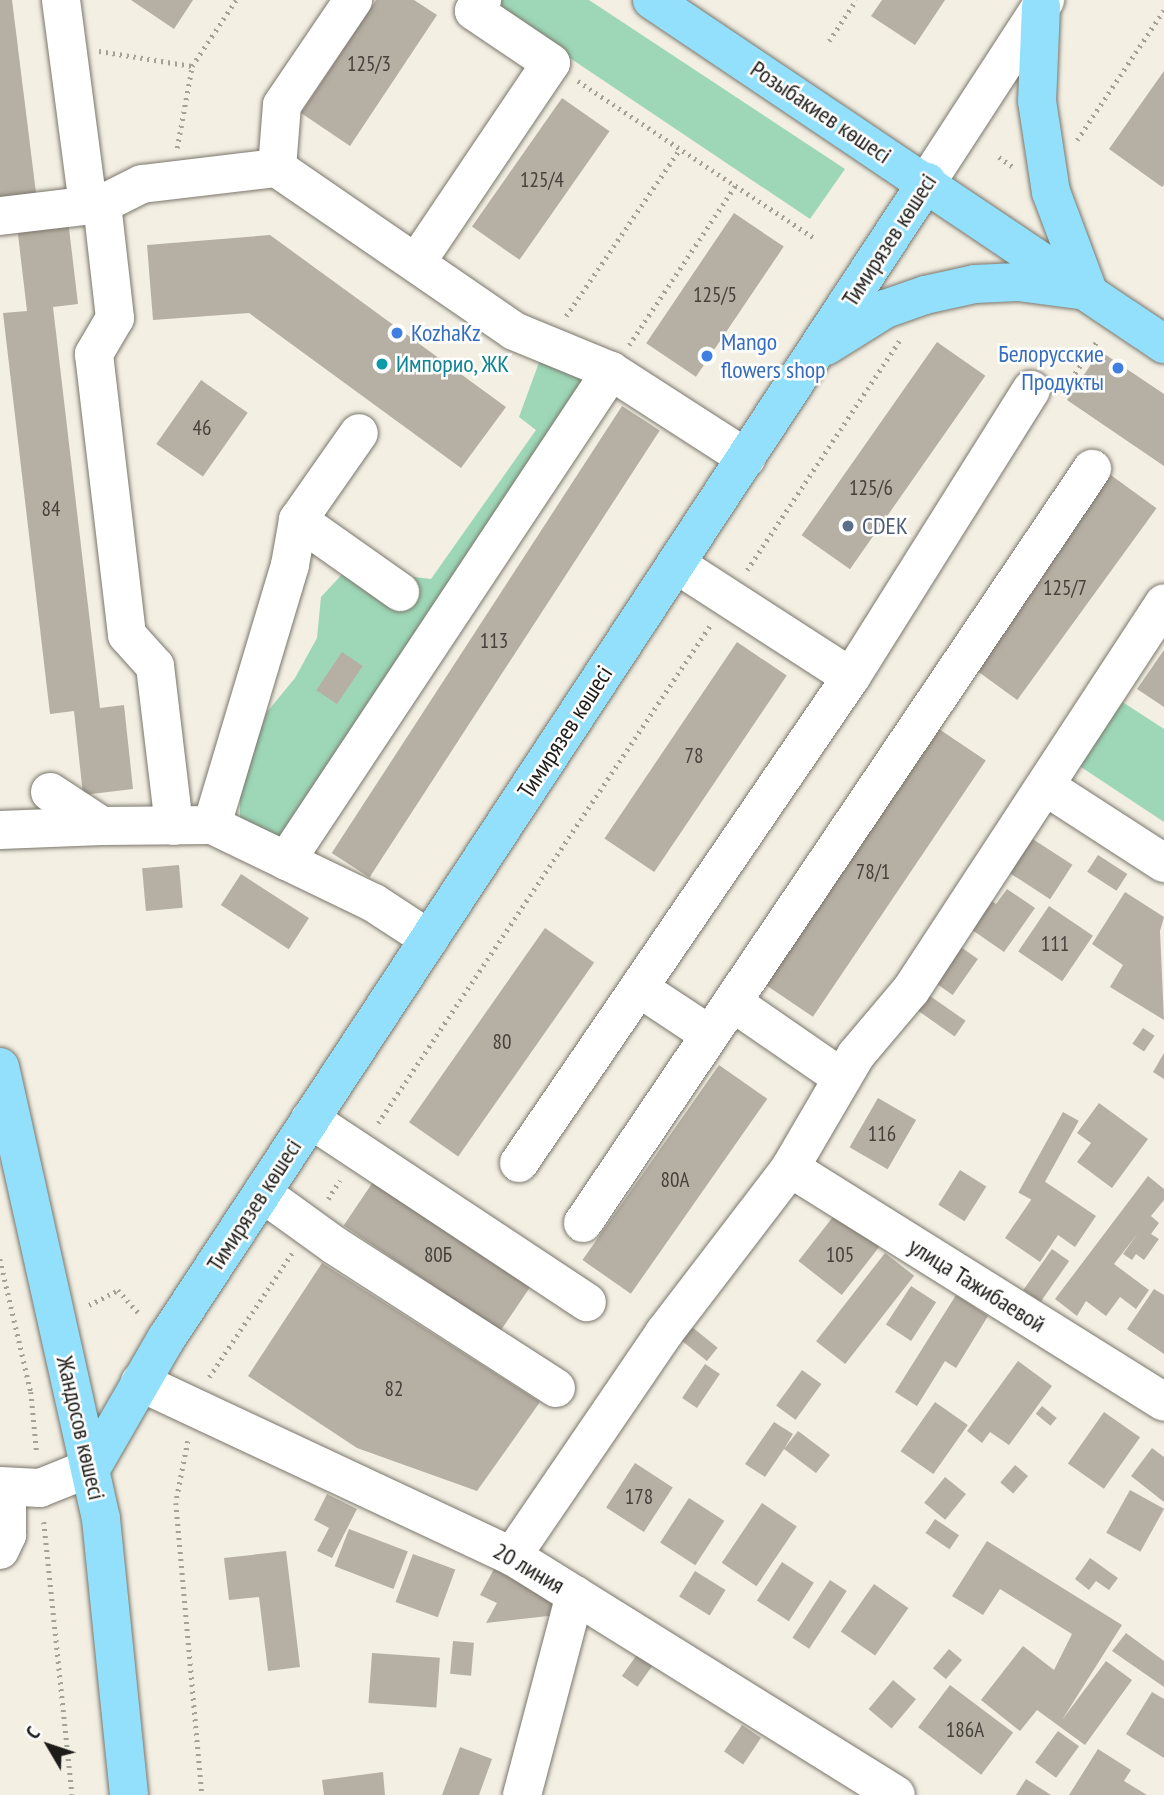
<!DOCTYPE html>
<meta charset="utf-8">
<style>
body{margin:0}
#map{position:relative;width:1164px;height:1795px;overflow:hidden;background:#f3efe3;font-family:"PT Sans Narrow",sans-serif}
div>[style]{position:absolute}
[style*='--x']{left:calc(var(--x)*1px);top:calc(var(--y)*1px);width:calc(var(--w)*1px);rotate:calc(var(--a)*1deg)}
.green>*{inset:0;background:#9dd7b7}
.building>*{inset:0;background:#b6afa4;transform-origin:0 0}
.path>*{height:4.5px;margin-top:-2.25px;transform-origin:0;background:repeating-linear-gradient(90deg,#a4a198 0 2px,transparent 0 7px)}
.roads{filter:drop-shadow(0 0 2px #7a766b) drop-shadow(0 0 2px #7a766b)}
.minor>*{height:38px;margin:-19px;padding:0 19px;transform-origin:19px;border-radius:19px;background:#fff}
.major>*{height:38px;margin:-19px;padding:0 19px;transform-origin:19px;border-radius:19px;background:#93e0fc}
.dots>*{width:19px;height:19px;translate:-50% -50%;box-sizing:border-box;border:4px solid #fff;border-radius:50%}
span{translate:-50% -50%;white-space:nowrap;text-align:center;line-height:1.15;-webkit-text-stroke:5px #fff;paint-order:stroke}
.number-label{font-size:21px;color:#44413b}
.number-label span{-webkit-text-stroke-width:0}
.street-label{font-size:24px;color:#1e1c18}
.shop-label{font-size:24px;color:#366cbe}
.left{translate:0 -50%;text-align:left}
.right{translate:-100% -50%;text-align:right}
.culture-label{font-size:24px;color:#0d838f}
.service-label{font-size:24px;color:#4e5e75}
.north{position:absolute;left:14px;top:1711px;width:70px;height:70px;-webkit-text-stroke:5px #fff;paint-order:stroke;rotate:309deg;font-size:19px;font-weight:700;line-height:28px;text-align:center;color:#1e1c18}
.north::after{content:'';display:block;margin:auto;width:24px;height:32px;background:#1e1c18;clip-path:polygon(50% 0,100% 100%,50% 72%,0 100%)}
</style>
<div id="map">
<div class="green">
<div style="clip-path:polygon(498px 0,589px 0,845px 169px,810px 219px,494px 7px)"></div>
<div style="clip-path:polygon(541px 357px,596px 378px,291px 853px,240px 822px,240px 784px,267px 712px,295px 678px,317px 638px,321px 597px,347px 569px,431px 579px,536px 430px,519px 417px)"></div>
<div style="clip-path:polygon(1121px 701px,1164px 729px,1164px 822px,1078px 765px)"></div>
</div>
<div class="building">
<div style="clip-path:polygon(0 0,12px 0,36px 193px,0 197px)"></div>
<div style="clip-path:polygon(131px 0,193px 0,174px 29px)"></div>
<div style="clip-path:polygon(376px 0,414px 0,437px 15px,350px 146px,301px 113px)"></div>
<div style="clip-path:polygon(882px 0,945px 0,915px 45px,871px 16px)"></div>
<div style="clip-path:polygon(1164px 71px,1164px 185px,1162px 187px,1109px 149px)"></div>
<div style="left:562px;top:98px;width:58px;height:157px;rotate:35deg"></div>
<div style="left:734px;top:213px;width:60px;height:157px;rotate:34deg"></div>
<div style="clip-path:polygon(68px 220px,78px 304px,53px 307px,100px 708px,124px 705px,133px 789px,83px 795px,74px 711px,50px 714px,3px 313px,27px 311px,17px 226px)"></div>
<div style="clip-path:polygon(270px 235px,506px 407px,461px 468px,249px 313px,153px 320px,147px 245px)"></div>
<div style="left:937px;top:342px;width:59px;height:236px;rotate:35deg"></div>
<div style="clip-path:polygon(1100px 351px,1164px 394px,1164px 466px,1067px 400px)"></div>
<div style="left:201px;top:380px;width:57px;height:78px;rotate:35deg"></div>
<div style="left:622px;top:406px;width:45px;height:533px;rotate:33deg"></div>
<div style="left:1108px;top:473px;width:60px;height:237px;rotate:36deg"></div>
<div style="left:737px;top:642px;width:60px;height:237px;rotate:34deg"></div>
<div style="clip-path:polygon(1164px 650px,1164px 707px,1137px 689px)"></div>
<div style="left:342px;top:652px;width:25px;height:46px;rotate:34deg"></div>
<div style="left:936px;top:727px;width:60px;height:309px;rotate:34deg"></div>
<div style="left:1028px;top:836px;width:53px;height:41px;rotate:33deg"></div>
<div style="left:1098px;top:855px;width:35px;height:20px;rotate:33deg"></div>
<div style="left:179px;top:865px;width:43px;height:37px;rotate:85deg"></div>
<div style="left:241px;top:874px;width:81px;height:37px;rotate:33deg"></div>
<div style="clip-path:polygon(1007px 889px,1035px 908px,1004px 952px,965px 925px,985px 896px,996px 904px)"></div>
<div style="clip-path:polygon(1125px 892px,1164px 917px,1160px 931px,1164px 1020px,1110px 987px,1123px 965px,1092px 944px)"></div>
<div style="left:1049px;top:906px;width:53px;height:55px;rotate:34deg"></div>
<div style="left:545px;top:928px;width:60px;height:237px;rotate:35deg"></div>
<div style="left:955px;top:943px;width:28px;height:44px;rotate:35deg"></div>
<div style="left:923px;top:991px;width:52px;height:19px;rotate:35deg"></div>
<div style="left:1143px;top:1028px;width:14px;height:19px;rotate:34deg"></div>
<div style="clip-path:polygon(1164px 1053px,1164px 1079px,1153px 1072px)"></div>
<div style="left:719px;top:1065px;width:59px;height:238px;rotate:35deg"></div>
<div style="left:878px;top:1098px;width:44px;height:57px;rotate:30deg"></div>
<div style="clip-path:polygon(1099px 1103px,1148px 1139px,1112px 1188px,1077px 1162px,1091px 1143px,1077px 1133px)"></div>
<div style="left:1063px;top:1112px;width:18px;height:92px;rotate:29deg"></div>
<div style="left:960px;top:1170px;width:31px;height:41px;rotate:32deg"></div>
<div style="clip-path:polygon(1148px 1176px,1164px 1189px,1164px 1200px,1151px 1216px,1159px 1223px,1151px 1234px,1159px 1239px,1144px 1260px,1136px 1254px,1132px 1260px,1123px 1254px,1138px 1233px,1114px 1264px,1149px 1290px,1136px 1309px,1120px 1297px,1106px 1316px,1086px 1301px,1077px 1316px,1055px 1299px)"></div>
<div style="left:375px;top:1179px;width:189px;height:56px;rotate:34deg"></div>
<div style="clip-path:polygon(1044px 1181px,1096px 1216px,1075px 1247px,1058px 1235px,1040px 1262px,1005px 1238px)"></div>
<div style="left:836px;top:1213px;width:55px;height:61px;rotate:38deg"></div>
<div style="left:1052px;top:1249px;width:21px;height:50px;rotate:35deg"></div>
<div style="left:885px;top:1253px;width:37px;height:112px;rotate:38deg"></div>
<div style="clip-path:polygon(322px 1263px,540px 1402px,477px 1491px,357px 1448px,248px 1376px)"></div>
<div style="left:911px;top:1286px;width:30px;height:46px;rotate:33deg"></div>
<div style="clip-path:polygon(1154px 1289px,1164px 1295px,1164px 1354px,1127px 1329px)"></div>
<div style="clip-path:polygon(956px 1295px,988px 1316px,956px 1368px,945px 1361px,917px 1406px,895px 1392px)"></div>
<div style="left:692px;top:1327px;width:33px;height:17px;rotate:39deg"></div>
<div style="clip-path:polygon(1018px 1361px,1052px 1386px,1009px 1445px,990px 1432px,982px 1443px,967px 1431px)"></div>
<div style="left:705px;top:1364px;width:18px;height:41px;rotate:34deg"></div>
<div style="left:802px;top:1370px;width:24px;height:44px;rotate:36deg"></div>
<div style="left:935px;top:1402px;width:40px;height:60px;rotate:35deg"></div>
<div style="left:1042px;top:1406px;width:19px;height:10px;rotate:39deg"></div>
<div style="left:1104px;top:1412px;width:44px;height:63px;rotate:35deg"></div>
<div style="clip-path:polygon(774px 1422px,793px 1434px,784px 1449px,798px 1431px,830px 1455px,816px 1473px,784px 1449px,765px 1477px,745px 1464px)"></div>
<div style="clip-path:polygon(1152px 1448px,1164px 1457px,1164px 1502px,1131px 1476px)"></div>
<div style="left:635px;top:1463px;width:45px;height:53px;rotate:33deg"></div>
<div style="left:1015px;top:1465px;width:17px;height:23px;rotate:40deg"></div>
<div style="left:945px;top:1477px;width:27px;height:33px;rotate:39deg"></div>
<div style="left:1130px;top:1490px;width:39px;height:49px;rotate:29deg"></div>
<div style="clip-path:polygon(327px 1494px,357px 1509px,332px 1558px,317px 1551px,329px 1528px,314px 1520px)"></div>
<div style="left:689px;top:1498px;width:42px;height:53px;rotate:33deg"></div>
<div style="left:762px;top:1503px;width:42px;height:72px;rotate:34deg"></div>
<div style="left:935px;top:1519px;width:29px;height:17px;rotate:34deg"></div>
<div style="left:349px;top:1529px;width:63px;height:40px;rotate:21deg"></div>
<div style="clip-path:polygon(987px 1541px,1122px 1625px,1062px 1720px,1106px 1661px,1132px 1680px,1085px 1745px,1037px 1710px,1020px 1731px,981px 1700px,1023px 1646px,1054px 1670px,1072px 1634px,1000px 1589px,983px 1615px,952px 1596px)"></div>
<div style="clip-path:polygon(286px 1551px,300px 1667px,268px 1671px,259px 1597px,229px 1600px,224px 1558px)"></div>
<div style="left:413px;top:1554px;width:45px;height:51px;rotate:20deg"></div>
<div style="clip-path:polygon(1090px 1558px,1118px 1578px,1109px 1590px,1096px 1581px,1089px 1590px,1075px 1579px)"></div>
<div style="left:782px;top:1562px;width:38px;height:46px;rotate:33deg"></div>
<div style="clip-path:polygon(494px 1569px,559px 1604px,557px 1615px,486px 1623px,497px 1603px,480px 1595px)"></div>
<div style="left:695px;top:1571px;width:36px;height:30px;rotate:32deg"></div>
<div style="left:830px;top:1580px;width:20px;height:69px;rotate:33deg"></div>
<div style="left:874px;top:1584px;width:42px;height:58px;rotate:35deg"></div>
<div style="clip-path:polygon(1126px 1633px,1164px 1661px,1164px 1687px,1112px 1651px)"></div>
<div style="left:453px;top:1641px;width:21px;height:33px;rotate:5deg"></div>
<div style="left:949px;top:1649px;width:17px;height:25px;rotate:40deg"></div>
<div style="left:372px;top:1653px;width:68px;height:50px;rotate:4deg"></div>
<div style="left:638px;top:1653px;width:19px;height:28px;rotate:35deg"></div>
<div style="left:893px;top:1680px;width:30px;height:38px;rotate:40deg"></div>
<div style="left:950px;top:1685px;width:79px;height:53px;rotate:37deg"></div>
<div style="clip-path:polygon(1152px 1692px,1164px 1699px,1164px 1758px,1126px 1734px)"></div>
<div style="left:742px;top:1725px;width:23px;height:32px;rotate:34deg"></div>
<div style="left:1058px;top:1731px;width:26px;height:39px;rotate:36deg"></div>
<div style="clip-path:polygon(460px 1747px,492px 1759px,479px 1795px,442px 1795px)"></div>
<div style="clip-path:polygon(1098px 1749px,1131px 1770px,1124px 1781px,1147px 1795px,1069px 1795px)"></div>
<div style="clip-path:polygon(383px 1772px,385px 1795px,324px 1795px,322px 1780px)"></div>
<div style="clip-path:polygon(1026px 1779px,1051px 1795px,1016px 1795px)"></div>
</div>
<div class="path">
<div style="--x:829;--y:41;--w:49;--a:-56.6"></div>
<div style="--x:99;--y:51;--w:94;--a:9.2"></div>
<div style="--x:578;--y:81;--w:283;--a:33.6"></div>
<div style="--x:1077;--y:140;--w:156;--a:-56.2"></div>
<div style="--x:177;--y:148;--w:83;--a:-79.6"></div>
<div style="--x:192;--y:66;--w:79;--a:-56.3"></div>
<div style="--x:999;--y:157;--w:16;--a:35"></div>
<div style="--x:566;--y:316;--w:202;--a:-55.7"></div>
<div style="--x:629;--y:345;--w:191;--a:-56.3"></div>
<div style="--x:1073;--y:390;--w:8;--a:-140"></div>
<div style="--x:1067;--y:385;--w:53;--a:-55.7"></div>
<div style="--x:747;--y:570;--w:275;--a:-56.4"></div>
<div style="--x:378;--y:1123;--w:600;--a:-56.28"></div>
<div style="--x:328;--y:1199;--w:22;--a:-58"></div>
<div style="--x:0;--y:1259;--w:137;--a:76.9"></div>
<div style="--x:31;--y:1392;--w:62;--a:84.5"></div>
<div style="--x:89;--y:1305;--w:33;--a:-27"></div>
<div style="--x:118;--y:1290;--w:31;--a:48"></div>
<div style="--x:209;--y:1377;--w:149;--a:-56.2"></div>
<div style="--x:188;--y:1441;--w:63;--a:101"></div>
<div style="--x:176;--y:1503;--w:293;--a:84.9"></div>
<div style="--x:44;--y:1522;--w:274;--a:84.1"></div>
</div>
<div class="roads">
<div class="minor">
<div style="--x:61;--y:0;--w:207;--a:82.5"></div>
<div style="--x:277;--y:168;--w:63;--a:-85.5"></div>
<div style="--x:282;--y:105;--w:127;--a:-55.9"></div>
<div style="--x:927;--y:182;--w:217;--a:-57"></div>
<div style="--x:102;--y:204;--w:115;--a:83.5"></div>
<div style="--x:115;--y:318;--w:42;--a:120.3"></div>
<div style="--x:94;--y:354;--w:283;--a:83.3"></div>
<div style="--x:127;--y:635;--w:42;--a:47.9"></div>
<div style="--x:155;--y:666;--w:161;--a:83.2"></div>
<div style="--x:0;--y:216;--w:103;--a:-6.7"></div>
<div style="--x:102;--y:204;--w:45;--a:-26.6"></div>
<div style="--x:142;--y:184;--w:136;--a:-6.8"></div>
<div style="--x:277;--y:168;--w:288;--a:34.5"></div>
<div style="--x:514;--y:331;--w:105;--a:22.4"></div>
<div style="--x:611;--y:371;--w:161;--a:32.8"></div>
<div style="--x:416;--y:263;--w:241;--a:-56"></div>
<div style="--x:551;--y:63;--w:93;--a:-146"></div>
<div style="--x:474;--y:11;--w:14;--a:-54"></div>
<div style="--x:298;--y:520;--w:125;--a:35.2"></div>
<div style="--x:676;--y:564;--w:208;--a:32.9"></div>
<div style="--x:1045;--y:786;--w:142;--a:32.9"></div>
<div style="--x:50;--y:792;--w:62;--a:33.2"></div>
<div style="--x:102;--y:826;--w:110;--a:-0.5"></div>
<div style="--x:212;--y:825;--w:180;--a:25.7"></div>
<div style="--x:374;--y:903;--w:66;--a:33.2"></div>
<div style="--x:212;--y:825;--w:271;--a:-73.3"></div>
<div style="--x:290;--y:565;--w:46;--a:-79.9"></div>
<div style="--x:298;--y:520;--w:106;--a:-55"></div>
<div style="--x:0;--y:830;--w:102;--a:-2.2"></div>
<div style="--x:286;--y:861;--w:588;--a:-56.45"></div>
<div style="--x:639;--y:988;--w:85;--a:33.5"></div>
<div style="--x:732;--y:1002;--w:134;--a:34.6"></div>
<div style="--x:310;--y:1119;--w:332;--a:33.5"></div>
<div style="--x:519;--y:1163;--w:589;--a:-55.66"></div>
<div style="--x:851;--y:677;--w:339;--a:-57.9"></div>
<div style="--x:790;--y:1168;--w:441;--a:32"></div>
<div style="--x:262;--y:1193;--w:89;--a:35.8"></div>
<div style="--x:334;--y:1245;--w:264;--a:32.8"></div>
<div style="--x:583;--y:1223;--w:910;--a:-55.98"></div>
<div style="--x:140;--y:1382;--w:411;--a:25.1"></div>
<div style="--x:512;--y:1556;--w:452;--a:31.9"></div>
<div style="--x:0;--y:1486;--w:40;--a:2.9"></div>
<div style="--x:40;--y:1488;--w:56;--a:-22"></div>
<div style="--x:0;--y:1550;--w:17;--a:-65"></div>
<div style="--x:7;--y:1535;--w:47;--a:-90"></div>
<div style="--x:512;--y:1556;--w:270;--a:-55.7"></div>
<div style="--x:664;--y:1333;--w:208;--a:-52.6"></div>
<div style="--x:790;--y:1168;--w:131;--a:-59.7"></div>
<div style="--x:856;--y:1055;--w:85;--a:-49.8"></div>
<div style="--x:911;--y:990;--w:462;--a:-56.8"></div>
<div style="--x:522;--y:1795;--w:207;--a:-75.2"></div>
</div>
<div class="major">
<div style="--x:652;--y:0;--w:617;--a:33.9"></div>
<div style="--x:1041;--y:7;--w:94;--a:92.4"></div>
<div style="--x:1037;--y:101;--w:92;--a:81.3"></div>
<div style="--x:1051;--y:192;--w:106;--a:69.5"></div>
<div style="--x:826;--y:346;--w:70;--a:-32.1"></div>
<div style="--x:885;--y:309;--w:42;--a:-19.3"></div>
<div style="--x:925;--y:295;--w:51;--a:-12.4"></div>
<div style="--x:975;--y:284;--w:43;--a:-2.7"></div>
<div style="--x:1018;--y:282;--w:63;--a:7.4"></div>
<div style="--x:0;--y:1067;--w:463;--a:77.4"></div>
<div style="--x:101;--y:1519;--w:277;--a:84.2"></div>
<div style="--x:92;--y:1467;--w:148;--a:-60"></div>
<div style="--x:166;--y:1339;--w:1385;--a:-56.67"></div>
</div>
</div>
<div class="dots">
<div style="left:397px;top:333px;background:#3f7fe0"></div>
<div style="left:707px;top:356px;background:#3f7fe0"></div>
<div style="left:382px;top:364px;background:#0f9aa8"></div>
<div style="left:1118px;top:368px;background:#3f7fe0"></div>
<div style="left:848px;top:526px;background:#5c6f8a"></div>
</div>
<div class="number-label">
<span style="left:369px;top:64px">125/3</span>
<span style="left:542px;top:180px">125/4</span>
<span style="left:715px;top:295px">125/5</span>
<span style="left:202px;top:428px">46</span>
<span style="left:871px;top:488px">125/6</span>
<span style="left:51px;top:509px">84</span>
<span style="left:1065px;top:588px">125/7</span>
<span style="left:494px;top:641px">113</span>
<span style="left:694px;top:756px">78</span>
<span style="left:873px;top:872px">78/1</span>
<span style="left:1055px;top:944px">111</span>
<span style="left:502px;top:1042px">80</span>
<span style="left:882px;top:1134px">116</span>
<span style="left:675px;top:1180px">80А</span>
<span style="left:438px;top:1255px">80Б</span>
<span style="left:840px;top:1255px">105</span>
<span style="left:394px;top:1389px">82</span>
<span style="left:639px;top:1497px">178</span>
<span style="left:965px;top:1730px">186А</span>
</div>
<div class="street-label">
<span style="left:821px;top:112px;rotate:34deg">Розыбакиев көшесі</span>
<span style="left:889px;top:240px;rotate:-57deg">Тимирязев көшесі</span>
<span style="left:565px;top:732px;rotate:-57deg">Тимирязев көшесі</span>
<span style="left:254px;top:1205px;rotate:-57deg">Тимирязев көшесі</span>
<span style="left:977px;top:1285px;rotate:32deg">улица Тажибаевой</span>
<span style="left:81px;top:1428px;rotate:77deg">Жандосов көшесі</span>
<span style="left:529px;top:1568px;rotate:30deg">20 линия</span>
</div>
<div class="shop-label">
<span class="left" style="left:411px;top:333px">KozhaKz</span>
<span class="left" style="left:721px;top:356px">Mango<br>flowers shop</span>
<span class="right" style="left:1104px;top:368px">Белорусские<br>Продукты</span>
</div>
<div class="culture-label">
<span class="left" style="left:396px;top:364px">Импорио, ЖК</span>
</div>
<div class="service-label">
<span class="left" style="left:862px;top:526px">CDEK</span>
</div>
<div class="north">С</div>
</div>
